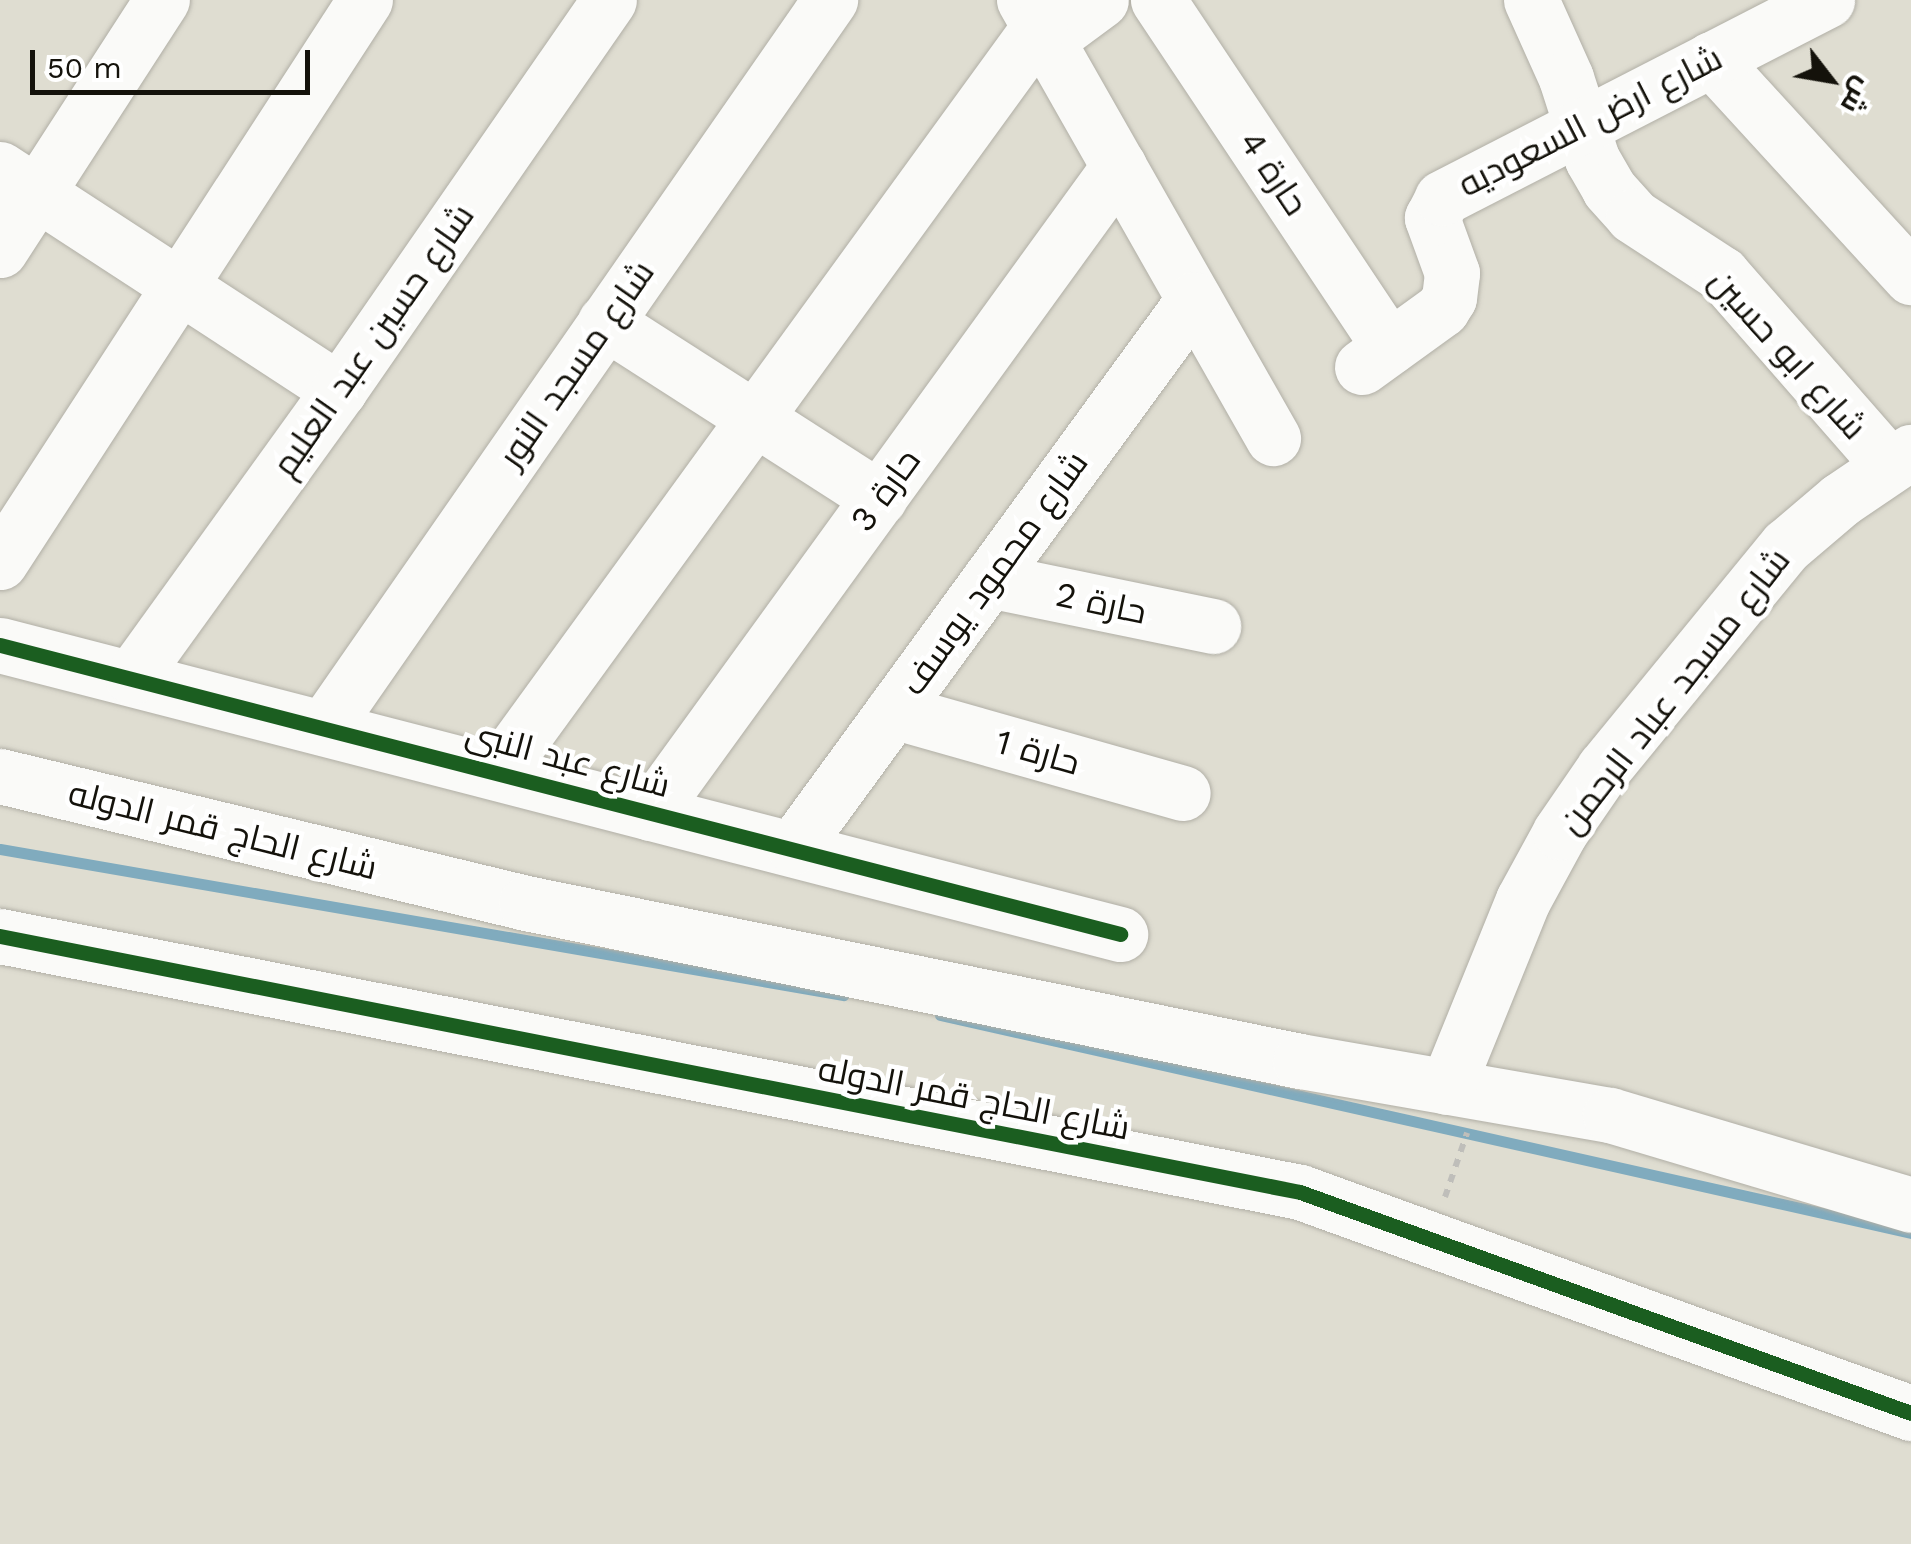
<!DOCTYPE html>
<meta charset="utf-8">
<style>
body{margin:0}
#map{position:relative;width:1911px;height:1544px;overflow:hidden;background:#dfddd1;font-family:"Work Sans",Cairo,sans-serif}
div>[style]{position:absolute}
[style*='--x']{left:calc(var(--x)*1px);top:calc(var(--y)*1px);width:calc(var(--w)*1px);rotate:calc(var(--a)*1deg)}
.stream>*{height:11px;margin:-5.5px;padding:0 5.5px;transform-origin:5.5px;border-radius:5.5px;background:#80abbe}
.path>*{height:6px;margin-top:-3px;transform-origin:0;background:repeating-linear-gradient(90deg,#bfbeba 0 8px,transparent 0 16px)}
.roads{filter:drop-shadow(0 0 2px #b1afa6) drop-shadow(0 0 2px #b1afa6)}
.minor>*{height:55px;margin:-27.5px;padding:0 27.5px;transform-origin:27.5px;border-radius:27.5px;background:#fafaf8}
.cycleway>*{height:15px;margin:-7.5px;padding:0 7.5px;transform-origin:7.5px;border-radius:7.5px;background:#1b5e20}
span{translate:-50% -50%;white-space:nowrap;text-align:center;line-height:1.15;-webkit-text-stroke:9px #fff;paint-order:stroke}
.street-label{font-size:35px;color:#14120b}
.north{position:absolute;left:1781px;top:30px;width:100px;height:100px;-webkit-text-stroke:8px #fff;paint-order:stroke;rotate:121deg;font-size:28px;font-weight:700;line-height:40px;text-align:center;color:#14120b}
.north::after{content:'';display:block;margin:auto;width:35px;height:45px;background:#14120b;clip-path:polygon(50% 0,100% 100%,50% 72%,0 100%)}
.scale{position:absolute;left:30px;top:50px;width:280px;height:45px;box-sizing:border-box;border:5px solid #14120b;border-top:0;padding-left:12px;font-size:30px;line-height:35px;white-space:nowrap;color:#14120b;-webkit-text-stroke:8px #fff;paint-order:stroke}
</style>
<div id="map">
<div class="stream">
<div style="--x:0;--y:849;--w:856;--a:9.83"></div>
<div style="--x:940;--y:1015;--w:995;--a:12.65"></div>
</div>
<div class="path">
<div style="--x:1445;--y:1197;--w:68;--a:-71"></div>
</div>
<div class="roads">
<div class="minor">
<div style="--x:1024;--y:0;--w:504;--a:60.38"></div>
<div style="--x:1158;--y:0;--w:417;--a:56.3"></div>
<div style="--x:1531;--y:0;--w:85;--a:65.8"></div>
<div style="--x:1566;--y:78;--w:85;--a:72.2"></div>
<div style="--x:1592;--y:159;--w:34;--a:60"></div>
<div style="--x:1609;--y:189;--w:36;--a:48"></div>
<div style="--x:1633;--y:216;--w:106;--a:33.1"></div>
<div style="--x:1722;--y:274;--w:254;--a:48.8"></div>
<div style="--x:1047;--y:40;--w:67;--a:-36.5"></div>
<div style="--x:1711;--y:59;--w:296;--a:47.5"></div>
<div style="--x:0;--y:169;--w:405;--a:33.1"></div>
<div style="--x:0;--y:250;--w:298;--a:-57.1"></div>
<div style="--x:605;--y:322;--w:326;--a:32.7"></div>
<div style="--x:1362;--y:367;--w:99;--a:-35.9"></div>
<div style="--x:1442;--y:309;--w:13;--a:-58"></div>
<div style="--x:1449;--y:298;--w:25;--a:-83"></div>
<div style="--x:1452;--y:273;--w:59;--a:-110"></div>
<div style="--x:1432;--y:218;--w:22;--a:-63"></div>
<div style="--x:1442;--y:198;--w:433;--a:-27.2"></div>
<div style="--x:0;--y:562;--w:670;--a:-57"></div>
<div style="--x:989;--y:580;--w:229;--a:11.6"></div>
<div style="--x:0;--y:645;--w:1157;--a:14.47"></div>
<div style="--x:132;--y:677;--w:354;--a:-54.2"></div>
<div style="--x:339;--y:390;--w:474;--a:-55.3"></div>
<div style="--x:893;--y:711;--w:301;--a:15.8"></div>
<div style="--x:324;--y:728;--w:887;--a:-55.2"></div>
<div style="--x:499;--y:770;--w:919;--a:-53.99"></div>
<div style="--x:0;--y:776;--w:541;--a:13.57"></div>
<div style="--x:526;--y:903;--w:790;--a:11.54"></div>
<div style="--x:1300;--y:1061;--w:315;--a:9.9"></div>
<div style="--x:1610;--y:1115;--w:314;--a:16.6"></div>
<div style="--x:650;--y:813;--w:799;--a:-54.06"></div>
<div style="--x:794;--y:847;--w:678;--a:-53.87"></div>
<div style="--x:0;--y:936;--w:1325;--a:11.14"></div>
<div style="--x:1300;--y:1192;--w:650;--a:19.89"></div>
<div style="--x:1447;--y:1087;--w:202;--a:-67.9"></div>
<div style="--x:1523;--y:900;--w:77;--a:-61.4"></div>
<div style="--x:1560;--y:832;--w:78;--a:-55.5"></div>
<div style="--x:1604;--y:768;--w:287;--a:-50.7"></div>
<div style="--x:1786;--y:546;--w:71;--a:-40.4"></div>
<div style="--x:1840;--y:500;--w:86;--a:-34.1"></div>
</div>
</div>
<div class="cycleway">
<div style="--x:0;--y:645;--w:1157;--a:14.47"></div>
<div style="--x:0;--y:936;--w:1325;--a:11.14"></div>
<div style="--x:1300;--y:1192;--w:650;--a:19.89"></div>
</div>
<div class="street-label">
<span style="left:1590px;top:121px;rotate:-27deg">شارع ارض السعوديه</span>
<span style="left:1274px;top:173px;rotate:56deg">حارة 4</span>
<span style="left:373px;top:340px;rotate:-55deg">شارع حسين عبد العليم</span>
<span style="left:1788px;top:354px;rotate:48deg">شارع ابو حسين</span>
<span style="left:576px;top:364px;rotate:-55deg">شارع مسجد النور</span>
<span style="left:885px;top:490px;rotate:-54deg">حارة 3</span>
<span style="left:994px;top:573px;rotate:-54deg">شارع محمود يوسف</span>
<span style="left:1101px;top:603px;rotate:12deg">حارة 2</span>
<span style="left:1674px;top:691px;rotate:-52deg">شارع مسجد عباد الرحمن</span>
<span style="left:1038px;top:752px;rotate:16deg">حارة 1</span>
<span style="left:568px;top:759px;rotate:15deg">شارع عبد النبى</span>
<span style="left:223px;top:830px;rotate:14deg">شارع الحاج قمر الدوله</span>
<span style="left:974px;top:1098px;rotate:11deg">شارع الحاج قمر الدوله</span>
</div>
<div class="north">ش</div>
<div class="scale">50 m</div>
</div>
